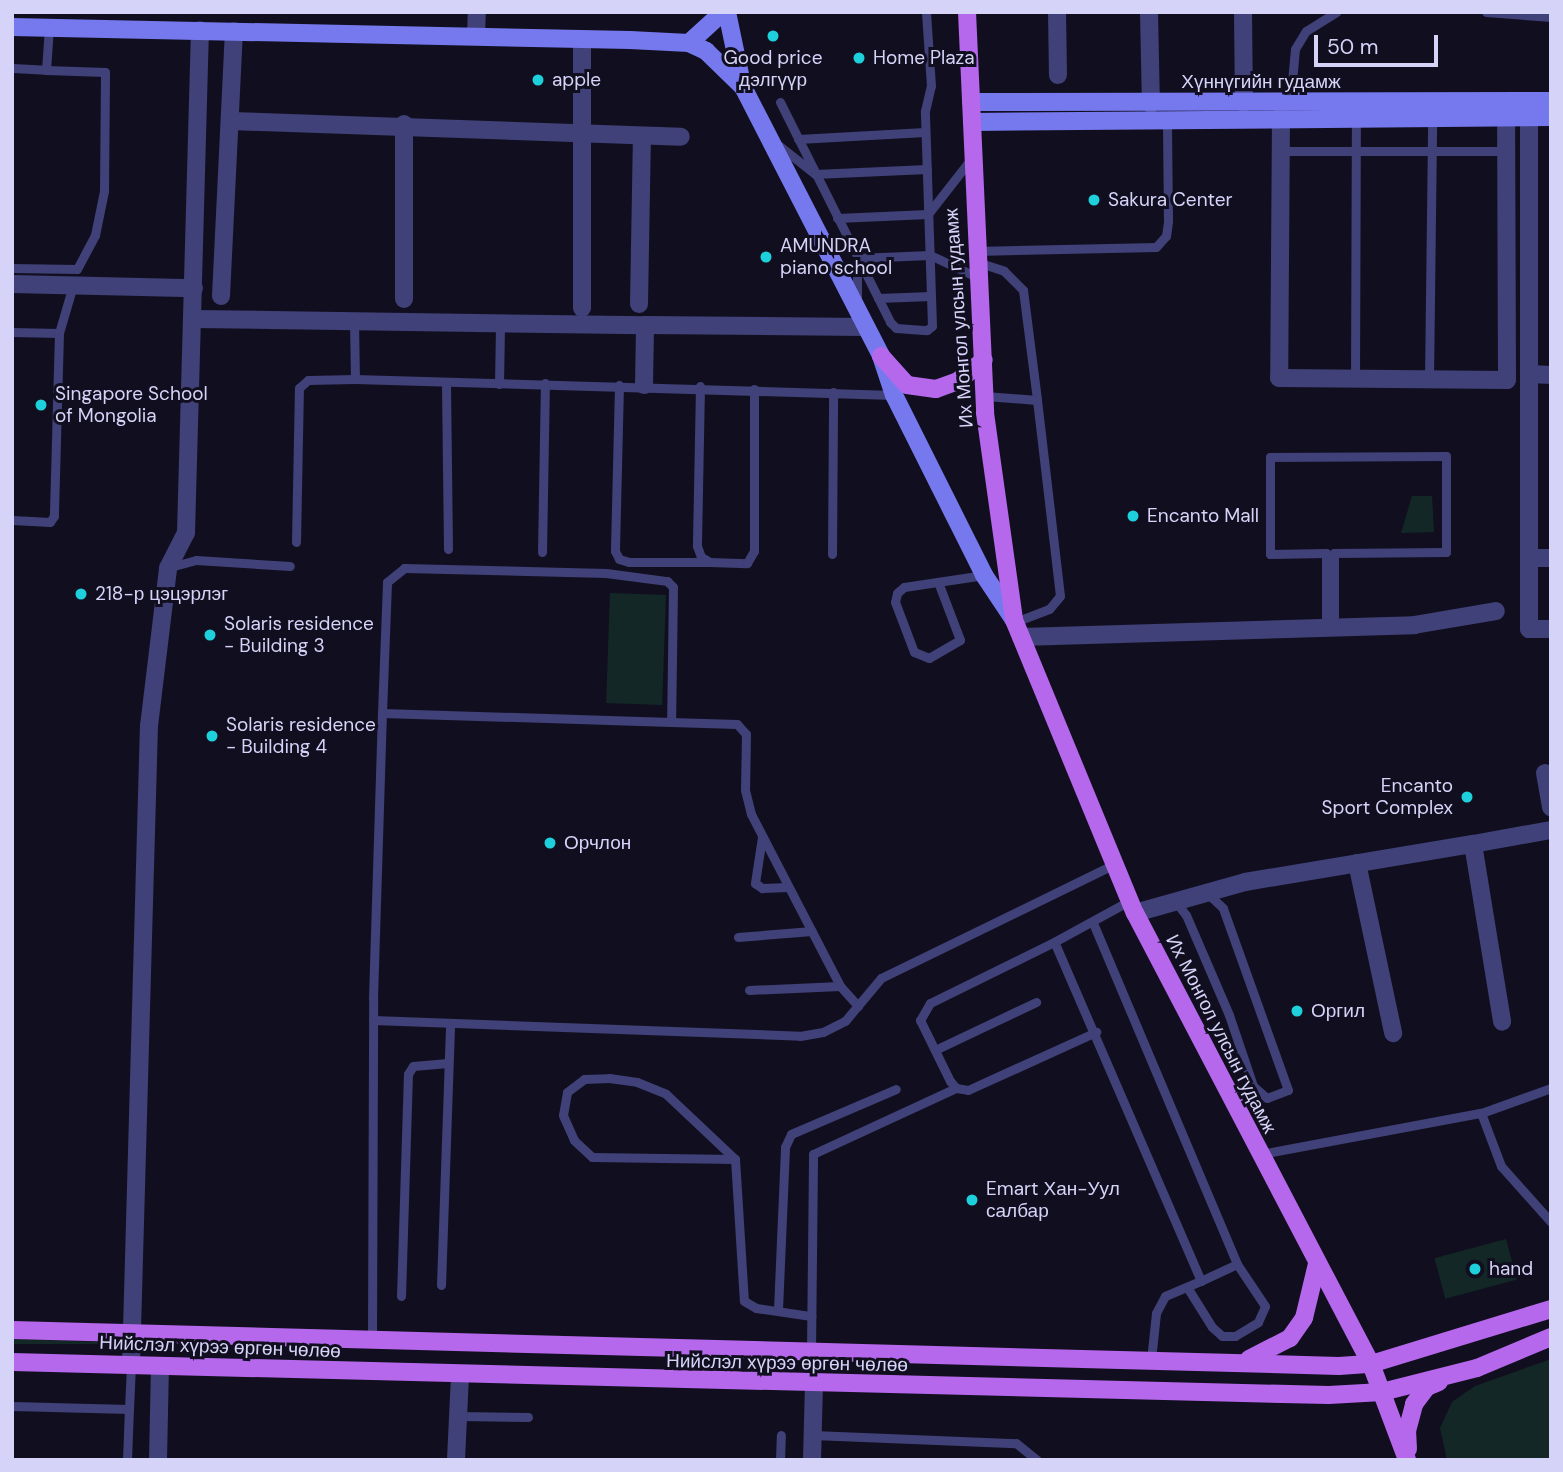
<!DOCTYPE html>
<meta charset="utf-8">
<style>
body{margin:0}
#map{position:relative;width:1563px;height:1472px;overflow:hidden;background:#110f1f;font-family:"DM Sans",sans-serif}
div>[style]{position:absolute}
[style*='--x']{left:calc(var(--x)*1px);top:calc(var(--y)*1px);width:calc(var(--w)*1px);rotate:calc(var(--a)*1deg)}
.green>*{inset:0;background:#132826;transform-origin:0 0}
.service>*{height:9px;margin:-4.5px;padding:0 4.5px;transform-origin:4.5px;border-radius:4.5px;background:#404178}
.minor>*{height:18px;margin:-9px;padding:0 9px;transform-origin:9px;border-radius:9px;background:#404178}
.secondary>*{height:18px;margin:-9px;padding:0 9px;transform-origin:9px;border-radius:9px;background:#7679ed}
.primary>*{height:18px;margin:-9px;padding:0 9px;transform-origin:9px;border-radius:9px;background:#b568eb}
.dots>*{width:19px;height:19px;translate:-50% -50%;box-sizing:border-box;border:4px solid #110f1f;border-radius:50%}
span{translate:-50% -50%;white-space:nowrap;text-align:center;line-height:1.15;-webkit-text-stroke:6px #110f1f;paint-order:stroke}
.poi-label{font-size:19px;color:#d6d3f9}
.left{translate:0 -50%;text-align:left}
.right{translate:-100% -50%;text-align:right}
.street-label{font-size:19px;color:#d6d3f9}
.frame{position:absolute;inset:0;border:14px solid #d6d3f9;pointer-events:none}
.scale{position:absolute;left:1314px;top:35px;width:124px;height:32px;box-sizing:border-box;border:4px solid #d6d3f9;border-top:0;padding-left:9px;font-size:21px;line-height:24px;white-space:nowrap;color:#d6d3f9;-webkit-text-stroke:5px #110f1f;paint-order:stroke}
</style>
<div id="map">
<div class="green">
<div style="clip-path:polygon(1412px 496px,1432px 496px,1434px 532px,1401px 533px)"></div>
<div style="left:610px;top:593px;width:56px;height:110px;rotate:2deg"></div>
<div style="left:1506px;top:1239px;width:42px;height:74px;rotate:75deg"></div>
<div style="clip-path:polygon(12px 1339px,97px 1342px,99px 1344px,12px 1344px)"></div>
<div style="clip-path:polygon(1551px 1359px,1551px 1460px,1447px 1460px,1440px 1428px,1452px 1402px,1475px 1386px)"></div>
</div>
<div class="service">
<div style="--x:1486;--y:12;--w:65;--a:4.4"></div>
<div style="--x:12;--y:68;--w:34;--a:3"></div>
<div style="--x:46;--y:70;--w:43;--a:-86"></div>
<div style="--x:780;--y:102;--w:246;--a:63.4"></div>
<div style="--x:890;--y:322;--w:8;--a:45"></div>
<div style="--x:896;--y:328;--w:31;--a:4"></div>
<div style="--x:927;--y:330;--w:6;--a:-39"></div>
<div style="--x:932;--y:326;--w:215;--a:-91.9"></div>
<div style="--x:925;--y:111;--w:26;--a:-77"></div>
<div style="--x:931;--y:86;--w:74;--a:-93.9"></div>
<div style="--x:1290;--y:103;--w:54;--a:-84.7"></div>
<div style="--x:1295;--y:49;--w:21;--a:-59"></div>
<div style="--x:1306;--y:31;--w:36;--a:-32"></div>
<div style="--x:798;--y:139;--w:127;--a:-3.2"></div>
<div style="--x:777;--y:144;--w:48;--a:38.3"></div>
<div style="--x:815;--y:174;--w:112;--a:-2.6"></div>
<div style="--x:1281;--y:151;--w:225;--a:0"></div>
<div style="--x:837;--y:218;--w:91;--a:-2.5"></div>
<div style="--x:928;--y:214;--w:70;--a:-52"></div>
<div style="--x:975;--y:251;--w:181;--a:-1.3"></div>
<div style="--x:1156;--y:247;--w:15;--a:-48"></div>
<div style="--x:1166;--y:236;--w:15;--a:-82"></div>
<div style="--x:1168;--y:221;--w:102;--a:-90.6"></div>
<div style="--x:977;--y:262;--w:28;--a:18"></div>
<div style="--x:1004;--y:271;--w:27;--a:45"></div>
<div style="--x:1023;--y:290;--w:111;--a:82.7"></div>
<div style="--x:12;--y:268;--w:65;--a:0.9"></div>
<div style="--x:77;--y:269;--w:38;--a:-62"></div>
<div style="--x:95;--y:235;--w:45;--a:-78.4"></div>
<div style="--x:104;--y:191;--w:119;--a:-89.5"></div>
<div style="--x:105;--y:72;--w:59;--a:-178.1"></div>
<div style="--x:878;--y:298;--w:53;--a:-2.2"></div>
<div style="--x:857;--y:299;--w:41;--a:-90"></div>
<div style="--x:857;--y:258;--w:73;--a:-2.4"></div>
<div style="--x:930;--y:255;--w:52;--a:25.1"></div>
<div style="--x:12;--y:332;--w:47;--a:1.2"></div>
<div style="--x:59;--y:333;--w:183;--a:91.6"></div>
<div style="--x:54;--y:516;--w:7;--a:124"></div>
<div style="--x:50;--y:522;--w:38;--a:-177"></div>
<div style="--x:59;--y:333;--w:50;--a:-73.7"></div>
<div style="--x:355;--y:379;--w:539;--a:1.7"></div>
<div style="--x:1355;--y:379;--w:262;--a:-89.8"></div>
<div style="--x:1429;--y:380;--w:263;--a:-89.3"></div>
<div style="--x:499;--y:384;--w:60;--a:-89"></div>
<div style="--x:446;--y:385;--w:164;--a:89.3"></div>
<div style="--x:619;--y:385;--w:166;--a:91.4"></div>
<div style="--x:615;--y:551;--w:9;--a:63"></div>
<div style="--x:619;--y:559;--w:10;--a:17"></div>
<div style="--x:629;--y:562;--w:79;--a:0"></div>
<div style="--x:700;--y:386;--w:160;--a:91.1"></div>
<div style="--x:697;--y:546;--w:12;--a:70"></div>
<div style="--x:701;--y:557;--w:10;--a:29"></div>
<div style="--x:710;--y:562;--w:37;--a:2"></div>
<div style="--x:747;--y:563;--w:14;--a:-60"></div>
<div style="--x:754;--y:551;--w:162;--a:-90"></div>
<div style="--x:985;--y:396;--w:52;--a:4.4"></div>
<div style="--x:1037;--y:400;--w:197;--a:83.3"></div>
<div style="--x:1060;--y:596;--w:17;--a:130"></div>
<div style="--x:1049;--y:609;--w:36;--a:159"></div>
<div style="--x:296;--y:542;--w:154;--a:-88.9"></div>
<div style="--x:299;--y:388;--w:12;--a:-42"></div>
<div style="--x:308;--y:380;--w:47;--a:-1.2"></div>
<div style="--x:355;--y:379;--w:58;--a:-91"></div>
<div style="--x:542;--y:552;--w:169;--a:-89"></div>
<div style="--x:832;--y:554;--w:162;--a:-89.6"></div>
<div style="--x:170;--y:567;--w:27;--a:-15"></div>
<div style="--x:196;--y:560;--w:94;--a:3.7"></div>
<div style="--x:938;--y:582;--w:62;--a:69.2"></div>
<div style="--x:960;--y:640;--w:36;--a:150"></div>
<div style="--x:929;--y:658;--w:16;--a:-158"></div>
<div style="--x:914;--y:652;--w:53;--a:-110.8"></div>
<div style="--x:895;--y:602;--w:9;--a:-77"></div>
<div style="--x:897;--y:593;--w:9;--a:-41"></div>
<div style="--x:904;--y:587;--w:81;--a:-8.5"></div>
<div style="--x:1326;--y:627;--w:74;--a:-90"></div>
<div style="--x:1326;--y:553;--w:56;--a:179"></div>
<div style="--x:1270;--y:554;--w:97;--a:-90"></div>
<div style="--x:1270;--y:457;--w:176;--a:-0.3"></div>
<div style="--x:1446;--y:456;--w:96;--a:90"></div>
<div style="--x:1446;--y:552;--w:112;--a:179.5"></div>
<div style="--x:1334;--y:553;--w:74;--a:90"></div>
<div style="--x:671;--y:722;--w:66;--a:1.7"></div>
<div style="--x:737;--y:724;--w:13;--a:48"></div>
<div style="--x:746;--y:734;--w:56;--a:91"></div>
<div style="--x:745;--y:790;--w:25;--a:76"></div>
<div style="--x:751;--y:814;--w:194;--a:62.6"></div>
<div style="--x:840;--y:986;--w:27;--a:48"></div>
<div style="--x:762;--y:837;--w:47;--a:98.7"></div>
<div style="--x:755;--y:883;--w:9;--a:36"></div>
<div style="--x:762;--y:888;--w:26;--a:-2"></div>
<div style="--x:1175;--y:901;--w:18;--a:52"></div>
<div style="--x:1186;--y:915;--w:109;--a:66.7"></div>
<div style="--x:1229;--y:1015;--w:75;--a:71.3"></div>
<div style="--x:1253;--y:1086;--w:18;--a:41"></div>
<div style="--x:1267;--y:1098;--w:22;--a:-21"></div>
<div style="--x:1288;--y:1090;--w:193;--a:-109.7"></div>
<div style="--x:1223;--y:908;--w:22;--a:-137"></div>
<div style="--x:1093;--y:923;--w:370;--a:67.1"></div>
<div style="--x:1237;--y:1264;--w:40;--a:155"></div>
<div style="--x:1201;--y:1281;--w:369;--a:-113.4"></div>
<div style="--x:1054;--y:942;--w:85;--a:-28.7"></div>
<div style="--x:738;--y:937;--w:74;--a:-4.6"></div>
<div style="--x:1054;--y:942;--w:138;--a:153.8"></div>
<div style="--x:930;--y:1003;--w:20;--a:120"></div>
<div style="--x:920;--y:1020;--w:68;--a:63.8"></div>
<div style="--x:950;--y:1081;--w:9;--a:49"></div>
<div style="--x:956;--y:1088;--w:12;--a:9"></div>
<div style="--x:968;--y:1090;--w:141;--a:-24.4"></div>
<div style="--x:749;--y:990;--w:91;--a:-2.5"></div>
<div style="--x:373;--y:1020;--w:427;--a:2.1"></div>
<div style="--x:800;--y:1036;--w:23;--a:-10"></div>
<div style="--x:823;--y:1032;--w:25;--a:-27"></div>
<div style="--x:845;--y:1021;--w:56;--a:-50.1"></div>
<div style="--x:881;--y:978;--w:258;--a:-26"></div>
<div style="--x:935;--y:1050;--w:112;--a:-25.4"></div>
<div style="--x:1551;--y:1088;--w:74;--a:160.3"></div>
<div style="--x:1481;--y:1113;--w:57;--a:69.3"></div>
<div style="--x:1501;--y:1166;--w:75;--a:48.2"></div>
<div style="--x:1261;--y:1154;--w:224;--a:-10.6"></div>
<div style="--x:735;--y:1159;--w:143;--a:-179.2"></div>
<div style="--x:592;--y:1157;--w:25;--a:-137"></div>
<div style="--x:574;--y:1140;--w:27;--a:-114"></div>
<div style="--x:563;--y:1115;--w:23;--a:-80"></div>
<div style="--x:567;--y:1092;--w:21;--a:-37"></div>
<div style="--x:584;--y:1079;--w:25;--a:-2"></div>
<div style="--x:609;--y:1078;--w:28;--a:8"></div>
<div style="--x:637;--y:1082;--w:31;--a:22"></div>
<div style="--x:666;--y:1094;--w:95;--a:43.3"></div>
<div style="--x:735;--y:1159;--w:142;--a:86.4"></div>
<div style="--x:744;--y:1301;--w:14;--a:30"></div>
<div style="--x:756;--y:1308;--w:56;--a:8.3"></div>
<div style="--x:441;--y:1285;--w:261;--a:-88"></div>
<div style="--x:1187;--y:1287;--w:47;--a:58"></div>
<div style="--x:1212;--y:1327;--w:13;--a:42"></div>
<div style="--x:1222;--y:1336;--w:13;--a:0"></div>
<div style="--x:1235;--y:1336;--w:27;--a:-31"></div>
<div style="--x:1258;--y:1322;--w:17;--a:-66"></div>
<div style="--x:1265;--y:1306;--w:50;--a:-123.7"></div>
<div style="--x:401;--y:1296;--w:222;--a:-88.2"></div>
<div style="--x:408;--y:1074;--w:9;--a:-58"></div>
<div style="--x:413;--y:1066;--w:35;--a:-5"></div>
<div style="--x:778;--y:1309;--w:162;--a:-87.5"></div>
<div style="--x:785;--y:1147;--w:14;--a:-65"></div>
<div style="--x:791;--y:1134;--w:114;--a:-23.2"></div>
<div style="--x:372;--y:1338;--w:340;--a:-89.8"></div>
<div style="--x:373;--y:998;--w:285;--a:-88.2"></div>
<div style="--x:382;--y:713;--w:131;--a:-87.8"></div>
<div style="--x:387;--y:582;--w:22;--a:-39"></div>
<div style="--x:404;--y:568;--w:202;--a:1.4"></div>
<div style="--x:606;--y:573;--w:62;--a:7.5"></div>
<div style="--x:667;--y:581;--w:8;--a:45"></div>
<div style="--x:673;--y:587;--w:135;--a:90.8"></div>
<div style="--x:671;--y:722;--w:289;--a:-178.2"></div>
<div style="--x:811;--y:1351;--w:197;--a:-89.4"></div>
<div style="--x:813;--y:1154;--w:157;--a:-24.8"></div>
<div style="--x:1151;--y:1360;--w:47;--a:-83.9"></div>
<div style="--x:1156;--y:1313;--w:19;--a:-62"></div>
<div style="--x:1165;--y:1296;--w:39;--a:-23"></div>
<div style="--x:12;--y:1406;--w:117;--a:1.5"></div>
<div style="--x:129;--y:1409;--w:44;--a:-87.4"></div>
<div style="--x:458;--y:1416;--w:70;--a:0.8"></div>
<div style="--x:813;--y:1435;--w:203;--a:2.3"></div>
<div style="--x:1016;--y:1443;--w:27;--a:39"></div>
<div style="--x:127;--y:1460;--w:51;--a:-87.8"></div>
<div style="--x:780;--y:1460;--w:25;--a:-88"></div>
</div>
<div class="minor">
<div style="--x:1057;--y:12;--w:63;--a:89.1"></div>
<div style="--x:1149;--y:12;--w:92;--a:88.8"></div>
<div style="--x:1243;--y:12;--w:91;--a:89.4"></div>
<div style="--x:476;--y:36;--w:24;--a:-88"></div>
<div style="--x:582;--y:39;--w:269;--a:90"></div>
<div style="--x:1281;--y:117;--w:261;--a:90.4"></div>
<div style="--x:1279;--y:378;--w:228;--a:0.5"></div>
<div style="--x:1507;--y:380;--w:263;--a:-90.2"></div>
<div style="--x:1529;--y:117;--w:512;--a:90"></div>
<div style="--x:1529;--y:629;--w:22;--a:0"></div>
<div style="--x:231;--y:121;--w:450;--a:2"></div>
<div style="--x:404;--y:124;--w:175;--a:90"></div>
<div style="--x:12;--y:284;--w:182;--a:1.3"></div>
<div style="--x:221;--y:296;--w:265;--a:-87.2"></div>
<div style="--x:639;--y:304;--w:168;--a:-89"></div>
<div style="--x:194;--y:319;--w:451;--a:0.8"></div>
<div style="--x:1530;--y:374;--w:21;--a:3"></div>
<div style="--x:644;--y:385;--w:60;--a:-89"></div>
<div style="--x:645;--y:325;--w:221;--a:0.5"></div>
<div style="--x:1529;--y:558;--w:22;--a:0"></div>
<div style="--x:1021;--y:637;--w:393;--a:-1.7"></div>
<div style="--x:1414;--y:625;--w:83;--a:-9.7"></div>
<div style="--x:1545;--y:773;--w:35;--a:80"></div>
<div style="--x:1473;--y:844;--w:79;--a:-10.2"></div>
<div style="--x:1357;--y:863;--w:174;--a:78"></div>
<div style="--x:1135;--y:913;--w:114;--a:-15.7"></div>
<div style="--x:1245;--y:882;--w:231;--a:-9.5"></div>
<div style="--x:1473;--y:844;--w:180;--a:80.7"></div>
<div style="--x:131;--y:1365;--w:639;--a:-88.39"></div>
<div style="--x:149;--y:726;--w:159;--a:-83.1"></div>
<div style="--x:168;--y:568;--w:39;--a:-63"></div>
<div style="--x:186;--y:533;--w:503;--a:-88.41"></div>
<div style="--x:158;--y:1460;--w:93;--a:-88.8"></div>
<div style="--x:456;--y:1460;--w:85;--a:-87.3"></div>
<div style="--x:812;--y:1460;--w:76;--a:-88.5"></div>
</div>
<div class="secondary">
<div style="--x:727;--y:12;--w:74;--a:78.2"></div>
<div style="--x:12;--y:27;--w:618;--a:1.21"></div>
<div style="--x:630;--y:40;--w:59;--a:2.9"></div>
<div style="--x:689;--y:43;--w:19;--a:25"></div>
<div style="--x:706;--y:51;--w:52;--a:44.2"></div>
<div style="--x:743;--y:87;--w:302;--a:62.8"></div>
<div style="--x:881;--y:356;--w:41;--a:71.6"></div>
<div style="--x:894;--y:395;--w:201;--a:63.4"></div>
<div style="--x:984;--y:575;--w:54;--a:56.3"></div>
<div style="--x:689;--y:43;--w:46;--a:-42.4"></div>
<div style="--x:971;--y:102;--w:580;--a:-0.1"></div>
<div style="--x:972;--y:122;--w:579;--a:-0.49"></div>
</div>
<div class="primary">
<div style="--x:967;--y:12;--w:401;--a:87.4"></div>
<div style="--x:985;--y:413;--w:209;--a:82"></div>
<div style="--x:1014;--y:620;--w:317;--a:67.6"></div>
<div style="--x:1135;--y:913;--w:509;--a:62.38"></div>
<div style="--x:1371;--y:1364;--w:103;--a:69.4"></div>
<div style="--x:881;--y:356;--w:39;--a:48"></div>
<div style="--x:907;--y:385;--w:29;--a:8"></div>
<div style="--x:936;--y:389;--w:23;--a:-20"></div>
<div style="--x:958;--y:381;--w:33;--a:-39"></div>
<div style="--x:12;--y:1330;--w:1327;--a:1.55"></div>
<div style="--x:1339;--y:1366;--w:32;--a:-4"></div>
<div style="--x:1371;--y:1364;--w:188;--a:-17"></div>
<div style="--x:1249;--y:1359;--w:46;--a:-27.1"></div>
<div style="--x:1290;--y:1338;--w:24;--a:-55"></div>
<div style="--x:1304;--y:1318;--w:56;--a:-76.5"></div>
<div style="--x:12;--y:1362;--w:1317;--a:1.44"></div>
<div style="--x:1329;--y:1395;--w:53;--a:-3.2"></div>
<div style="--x:1382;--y:1392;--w:98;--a:-14.2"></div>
<div style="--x:1477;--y:1368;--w:80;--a:-22.7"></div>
<div style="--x:1408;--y:1449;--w:18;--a:-93"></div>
<div style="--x:1407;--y:1431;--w:28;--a:-75"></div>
<div style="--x:1414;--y:1404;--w:21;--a:-53"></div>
<div style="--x:1427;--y:1387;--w:13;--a:-23"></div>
</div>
<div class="dots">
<div style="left:773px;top:36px;background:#1dd0db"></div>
<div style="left:859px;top:58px;background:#1dd0db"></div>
<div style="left:538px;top:80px;background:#1dd0db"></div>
<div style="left:1094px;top:200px;background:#1dd0db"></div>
<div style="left:766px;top:257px;background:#1dd0db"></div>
<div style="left:41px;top:405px;background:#1dd0db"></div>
<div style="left:1133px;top:516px;background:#1dd0db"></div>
<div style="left:81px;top:594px;background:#1dd0db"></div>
<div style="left:210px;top:635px;background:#1dd0db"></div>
<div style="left:212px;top:736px;background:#1dd0db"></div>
<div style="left:1467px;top:797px;background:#1dd0db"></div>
<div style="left:550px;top:843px;background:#1dd0db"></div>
<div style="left:1297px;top:1011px;background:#1dd0db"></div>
<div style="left:972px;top:1200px;background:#1dd0db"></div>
<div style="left:1475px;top:1269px;background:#1dd0db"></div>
</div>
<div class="poi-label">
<span style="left:773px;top:69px">Good price<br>дэлгүүр</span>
<span class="left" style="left:873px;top:58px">Home Plaza</span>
<span class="left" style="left:552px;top:80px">apple</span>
<span class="left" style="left:1108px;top:200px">Sakura Center</span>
<span class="left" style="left:780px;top:257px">AMUNDRA<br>piano school</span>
<span class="left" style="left:55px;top:405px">Singapore School<br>of Mongolia</span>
<span class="left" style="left:1147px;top:516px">Encanto Mall</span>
<span class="left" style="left:95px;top:594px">218-р цэцэрлэг</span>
<span class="left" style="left:224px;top:635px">Solaris residence<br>- Building 3</span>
<span class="left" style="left:226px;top:736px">Solaris residence<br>- Building 4</span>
<span class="right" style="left:1453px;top:797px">Encanto<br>Sport Complex</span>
<span class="left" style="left:564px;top:843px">Орчлон</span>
<span class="left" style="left:1311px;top:1011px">Оргил</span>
<span class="left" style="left:986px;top:1200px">Emart Хан-Уул<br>салбар</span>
<span class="left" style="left:1489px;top:1269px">hand</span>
</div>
<div class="street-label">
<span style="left:1261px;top:82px">Хүннүгийн гудамж</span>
<span style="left:959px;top:318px;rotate:-94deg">Их Монгол улсын гудамж</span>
<span style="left:1221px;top:1034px;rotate:63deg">Их Монгол улсын гудамж</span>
<span style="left:220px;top:1347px;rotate:2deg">Нийслэл хүрээ өргөн чөлөө</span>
<span style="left:787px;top:1363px;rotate:1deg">Нийслэл хүрээ өргөн чөлөө</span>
</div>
<div class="frame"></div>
<div class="scale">50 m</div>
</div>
